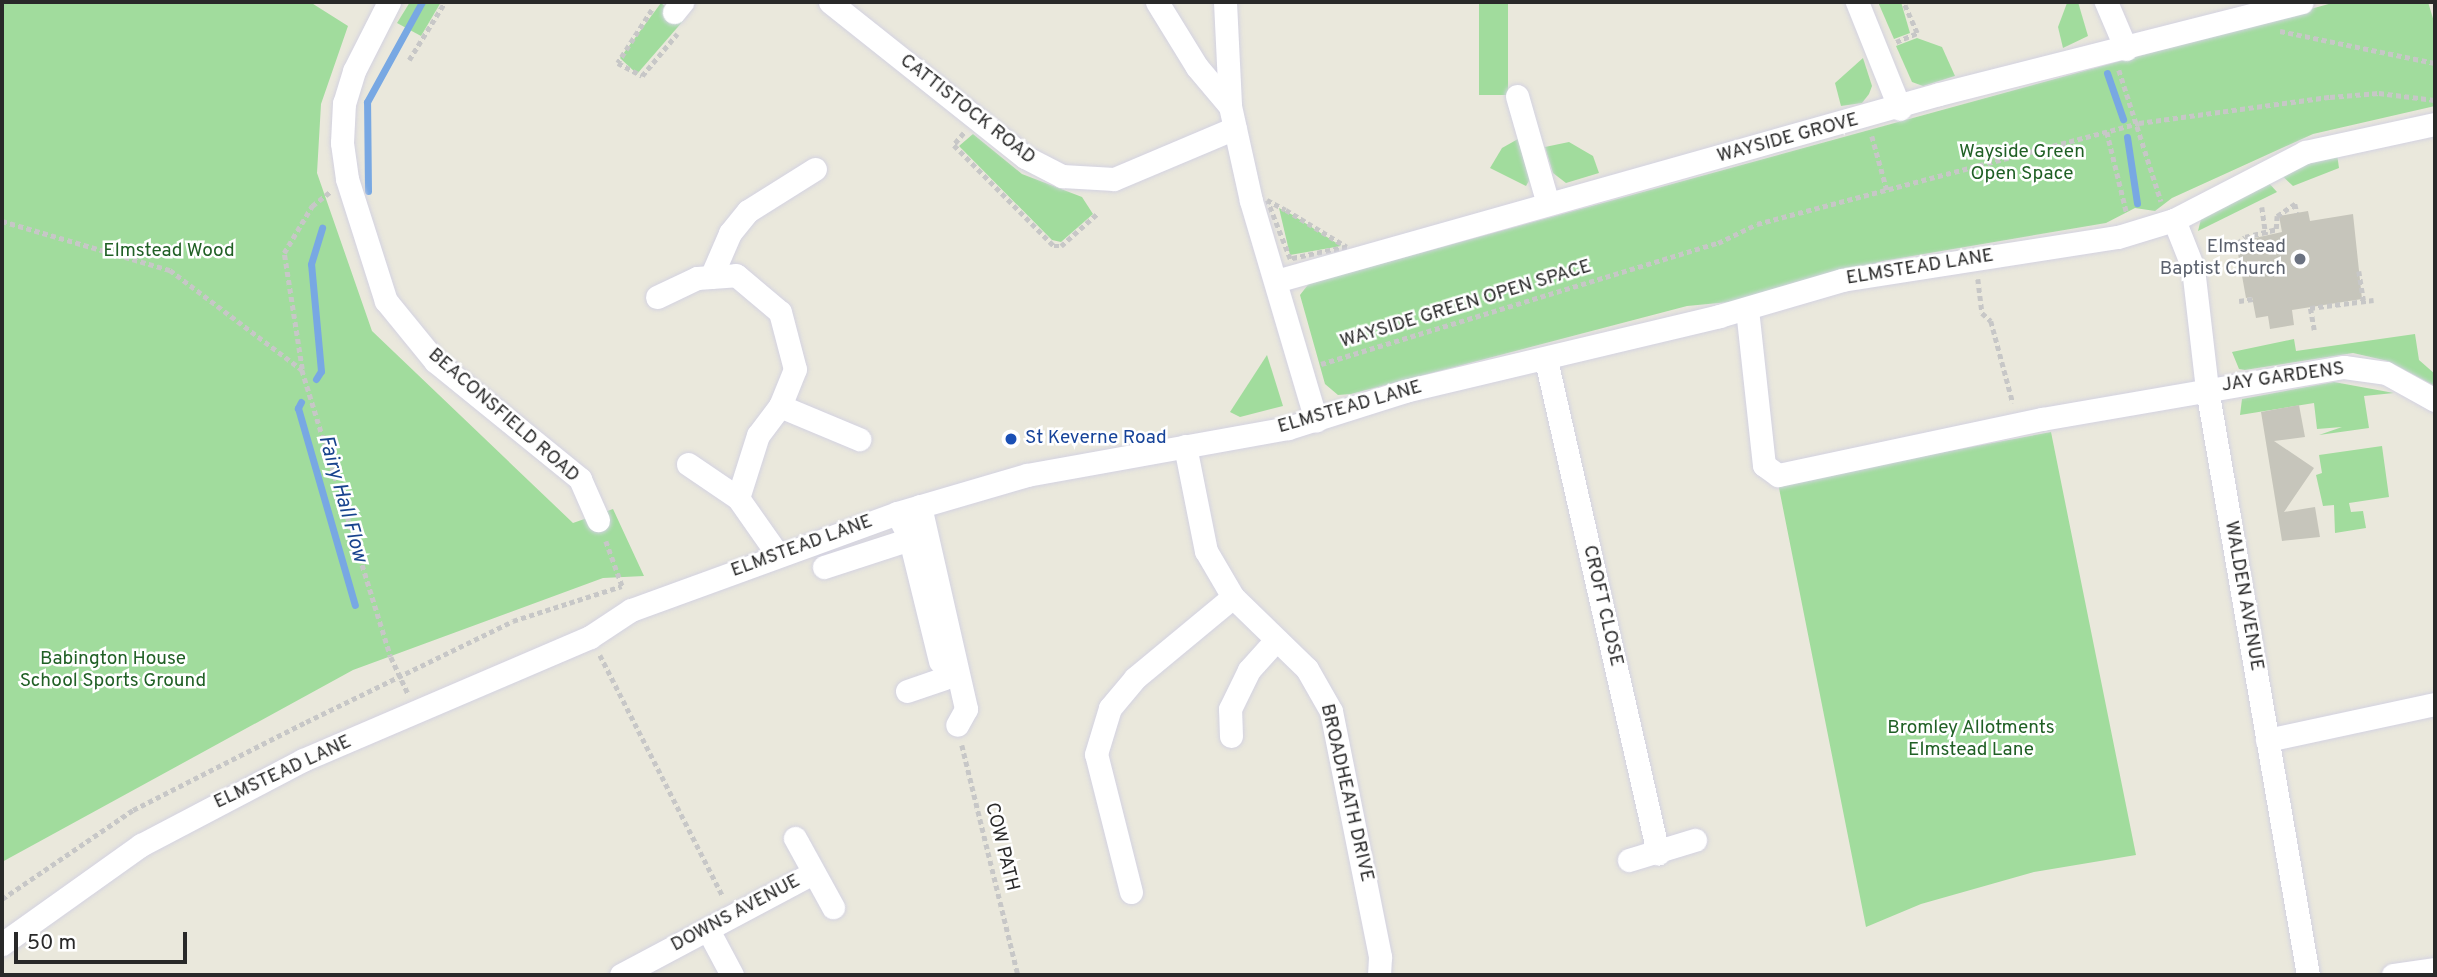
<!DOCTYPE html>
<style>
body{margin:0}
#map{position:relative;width:2437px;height:977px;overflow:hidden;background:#eae8dc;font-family:Overpass,sans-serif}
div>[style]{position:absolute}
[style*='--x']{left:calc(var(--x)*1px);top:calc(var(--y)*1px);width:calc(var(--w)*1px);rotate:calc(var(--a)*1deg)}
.green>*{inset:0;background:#a1dc9d;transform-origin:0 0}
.stream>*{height:7px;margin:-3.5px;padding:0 3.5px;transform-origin:3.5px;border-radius:3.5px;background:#78a8e3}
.building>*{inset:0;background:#c6c5bb}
.path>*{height:4.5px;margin-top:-2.25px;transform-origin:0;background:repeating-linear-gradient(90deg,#c7c7c7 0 5px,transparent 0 8.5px)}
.roads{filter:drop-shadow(0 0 2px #d3d2e1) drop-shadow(0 0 2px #d3d2e1)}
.minor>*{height:23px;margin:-11.5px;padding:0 11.5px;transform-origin:11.5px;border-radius:11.5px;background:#fff}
.dots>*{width:19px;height:19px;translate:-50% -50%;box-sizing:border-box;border:4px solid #fff;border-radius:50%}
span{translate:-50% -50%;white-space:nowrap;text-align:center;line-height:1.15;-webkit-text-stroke:5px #fff;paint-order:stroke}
.street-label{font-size:19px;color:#292929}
.park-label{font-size:19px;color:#206025}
.worship-label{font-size:19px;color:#5b616d}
.right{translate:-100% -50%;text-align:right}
.transit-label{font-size:19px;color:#164399}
.left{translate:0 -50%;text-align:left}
.water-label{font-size:21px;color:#19448e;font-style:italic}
.frame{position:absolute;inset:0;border:4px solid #292929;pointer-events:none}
.scale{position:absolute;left:14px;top:932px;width:173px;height:32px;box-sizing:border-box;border:4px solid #292929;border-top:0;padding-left:9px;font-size:21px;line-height:24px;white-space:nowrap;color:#292929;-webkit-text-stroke:5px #fff;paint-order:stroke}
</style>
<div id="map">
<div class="green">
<div style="clip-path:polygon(2px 2px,310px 2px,348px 26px,321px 104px,317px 173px,372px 331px,573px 523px,613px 509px,644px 576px,603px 578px,353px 670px,2px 862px)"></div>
<div style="clip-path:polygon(410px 2px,441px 2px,421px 36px,397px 23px)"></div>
<div style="left:1479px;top:2px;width:29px;height:93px"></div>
<div style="clip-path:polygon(1878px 2px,1901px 2px,1910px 33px,1894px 39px)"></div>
<div style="clip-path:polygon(2078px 2px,2088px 36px,2063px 48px,2058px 27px,2067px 3px)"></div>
<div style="clip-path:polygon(2336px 2px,2428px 2px,2435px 25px,2435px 106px,2313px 134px,2172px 198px,2155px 211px,2135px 208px,2106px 223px,1883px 261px,1740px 301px,1687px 306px,1351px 394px,1338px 395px,1325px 384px,1300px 295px,1314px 277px,1373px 266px)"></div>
<div style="clip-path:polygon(661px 3px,683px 21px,637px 74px,620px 58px)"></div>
<div style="clip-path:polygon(1917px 38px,1942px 47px,1955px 76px,1923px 86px,1912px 82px,1896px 46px)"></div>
<div style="clip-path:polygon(1863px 58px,1872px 86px,1869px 94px,1862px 103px,1841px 106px,1835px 83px)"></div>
<div style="clip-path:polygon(973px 134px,1022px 174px,1082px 197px,1093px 214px,1061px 242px,1052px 240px,959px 146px)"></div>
<div style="clip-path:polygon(1518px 139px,1530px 179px,1526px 186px,1490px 168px,1502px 148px)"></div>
<div style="clip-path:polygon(1569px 142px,1593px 156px,1599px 173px,1566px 183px,1553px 173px,1545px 147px)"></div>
<div style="clip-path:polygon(2337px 154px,2339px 168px,2293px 186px,2279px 173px)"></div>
<div style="clip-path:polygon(2266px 180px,2277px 192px,2198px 231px,2202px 215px)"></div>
<div style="clip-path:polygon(1279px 208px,1291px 214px,1341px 246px,1290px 255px)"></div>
<div style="clip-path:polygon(2415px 334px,2419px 360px,2435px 374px,2435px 386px,2388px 361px,2353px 353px,2245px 370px,2239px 369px,2232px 352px,2294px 339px,2296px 351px)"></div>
<div style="clip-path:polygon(1267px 355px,1283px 406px,1240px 417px,1230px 412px)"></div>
<div style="clip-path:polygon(2334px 382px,2394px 393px,2364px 396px,2369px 428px,2319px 435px,2342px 427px,2317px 429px,2314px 403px,2240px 415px,2242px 399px)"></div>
<div style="clip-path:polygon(2051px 432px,2136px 855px,2034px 872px,1921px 904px,1866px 927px,1778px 483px)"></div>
<div style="clip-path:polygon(2382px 446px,2389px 497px,2349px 503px,2351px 512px,2363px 511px,2366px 528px,2335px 533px,2334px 505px,2323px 506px,2316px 475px,2322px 473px,2319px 455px)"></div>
</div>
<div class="stream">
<div style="--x:2107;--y:73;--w:49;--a:70.8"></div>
<div style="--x:2127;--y:137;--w:67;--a:81.4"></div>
<div style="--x:368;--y:191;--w:89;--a:-90.6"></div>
<div style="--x:367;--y:102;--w:114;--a:-61.2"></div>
<div style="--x:316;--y:379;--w:9;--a:-58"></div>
<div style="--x:321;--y:371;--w:107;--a:-95.3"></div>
<div style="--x:311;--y:264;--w:38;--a:-73"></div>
<div style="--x:301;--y:402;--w:7;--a:117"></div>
<div style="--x:298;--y:408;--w:205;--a:73.9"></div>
</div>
<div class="building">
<div style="clip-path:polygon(2308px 211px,2310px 221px,2353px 214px,2362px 299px,2292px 310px,2294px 325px,2270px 329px,2268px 316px,2256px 318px,2252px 297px,2246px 298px,2237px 248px,2247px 247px,2246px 240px,2282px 232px,2279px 216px)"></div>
<div style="clip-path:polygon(2299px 405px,2305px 437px,2274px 441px,2314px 468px,2284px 512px,2315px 507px,2320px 537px,2282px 541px,2261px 412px)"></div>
</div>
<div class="path">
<div style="--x:652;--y:10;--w:63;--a:122.7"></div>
<div style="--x:618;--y:63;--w:27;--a:28"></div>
<div style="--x:642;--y:76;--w:55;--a:-50.2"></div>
<div style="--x:2280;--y:31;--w:158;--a:11.7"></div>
<div style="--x:1896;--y:42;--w:23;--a:-23"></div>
<div style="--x:1917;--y:33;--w:34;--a:-114"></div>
<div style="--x:409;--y:60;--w:68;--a:-58.2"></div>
<div style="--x:2119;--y:70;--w:138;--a:72.2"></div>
<div style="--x:2107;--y:132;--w:84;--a:76.3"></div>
<div style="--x:964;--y:133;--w:16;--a:130"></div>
<div style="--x:954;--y:145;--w:142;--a:45.3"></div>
<div style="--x:1054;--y:246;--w:7;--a:0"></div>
<div style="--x:1061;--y:246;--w:50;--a:-41.7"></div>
<div style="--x:1872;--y:136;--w:56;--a:74.5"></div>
<div style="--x:1267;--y:200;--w:21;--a:28"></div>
<div style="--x:1286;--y:210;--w:71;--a:31.2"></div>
<div style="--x:1347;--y:247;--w:58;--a:168.1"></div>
<div style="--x:1290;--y:259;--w:63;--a:-111.3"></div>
<div style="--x:2262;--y:207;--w:28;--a:82"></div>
<div style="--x:2;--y:221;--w:175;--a:16.3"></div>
<div style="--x:170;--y:270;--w:166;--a:37.1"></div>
<div style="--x:302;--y:370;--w:300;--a:72.8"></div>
<div style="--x:391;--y:657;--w:40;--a:65"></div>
<div style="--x:2231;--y:249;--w:18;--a:-41"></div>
<div style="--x:2245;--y:237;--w:32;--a:-14"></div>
<div style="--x:2276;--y:229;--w:13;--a:-86"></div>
<div style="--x:2277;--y:216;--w:22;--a:-34"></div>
<div style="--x:2295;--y:204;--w:9;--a:77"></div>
<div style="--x:2359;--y:271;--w:30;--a:81"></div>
<div style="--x:1978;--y:279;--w:34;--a:83"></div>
<div style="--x:1982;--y:313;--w:12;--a:42"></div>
<div style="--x:1991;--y:321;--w:85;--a:75"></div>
<div style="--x:2239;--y:301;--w:14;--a:-8"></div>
<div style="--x:2314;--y:330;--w:22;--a:-100"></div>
<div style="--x:2310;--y:308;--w:64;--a:-7.1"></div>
<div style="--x:1321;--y:364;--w:415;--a:-17"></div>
<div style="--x:1718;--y:243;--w:43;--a:-26"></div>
<div style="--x:1757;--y:224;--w:395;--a:-14.8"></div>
<div style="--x:2139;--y:123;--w:193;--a:-7.8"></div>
<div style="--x:2330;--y:97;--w:49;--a:-4.7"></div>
<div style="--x:2379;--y:93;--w:56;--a:7.1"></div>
<div style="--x:302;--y:369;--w:117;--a:-98.8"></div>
<div style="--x:284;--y:253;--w:55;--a:-59.2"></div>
<div style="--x:312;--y:206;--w:23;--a:-38"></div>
<div style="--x:606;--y:541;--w:50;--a:70.1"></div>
<div style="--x:600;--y:655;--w:271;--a:63"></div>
<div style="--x:962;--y:745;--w:237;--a:76.3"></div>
<div style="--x:2;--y:899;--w:158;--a:-34.2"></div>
<div style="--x:133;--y:810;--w:194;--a:-27"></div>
<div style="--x:306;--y:722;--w:230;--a:-26"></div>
<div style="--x:513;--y:621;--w:114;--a:-17.8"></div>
</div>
<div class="roads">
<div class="minor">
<div style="--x:389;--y:2;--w:77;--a:116.9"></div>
<div style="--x:354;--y:71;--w:34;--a:107"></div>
<div style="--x:344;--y:103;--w:40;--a:92.9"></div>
<div style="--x:342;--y:143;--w:36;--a:82"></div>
<div style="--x:347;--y:179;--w:128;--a:72.3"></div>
<div style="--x:386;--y:301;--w:77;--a:50.8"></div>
<div style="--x:435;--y:361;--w:187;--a:39.1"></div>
<div style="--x:580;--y:479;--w:45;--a:66.3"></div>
<div style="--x:830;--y:2;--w:249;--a:38.5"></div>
<div style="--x:1025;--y:157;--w:42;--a:27.2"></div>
<div style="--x:1062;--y:176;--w:52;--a:3.3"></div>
<div style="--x:1114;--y:179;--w:131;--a:-22.9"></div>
<div style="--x:1157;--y:2;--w:76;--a:58.4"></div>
<div style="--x:1197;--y:67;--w:51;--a:49.8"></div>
<div style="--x:1225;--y:2;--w:104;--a:87.2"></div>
<div style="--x:1230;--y:106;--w:97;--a:77.5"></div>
<div style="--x:1251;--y:201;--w:229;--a:73.5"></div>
<div style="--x:1857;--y:2;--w:115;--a:68.1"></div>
<div style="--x:2106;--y:2;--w:51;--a:66.9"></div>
<div style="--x:674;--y:12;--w:13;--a:-51"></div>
<div style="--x:1517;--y:96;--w:112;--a:74"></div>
<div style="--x:2174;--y:220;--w:52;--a:68.4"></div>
<div style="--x:2193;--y:268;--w:122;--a:83.4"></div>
<div style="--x:2207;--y:389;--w:595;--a:80.22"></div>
<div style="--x:711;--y:277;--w:48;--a:-66.6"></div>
<div style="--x:730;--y:233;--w:28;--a:-51"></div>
<div style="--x:748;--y:211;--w:79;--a:-32.1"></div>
<div style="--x:1276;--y:281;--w:689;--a:-15.75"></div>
<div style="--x:1939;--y:94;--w:374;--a:-14.2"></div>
<div style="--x:657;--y:297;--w:44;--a:-25.4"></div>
<div style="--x:697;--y:278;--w:39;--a:-4"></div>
<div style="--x:736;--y:275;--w:57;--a:40.1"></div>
<div style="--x:780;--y:312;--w:59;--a:75.3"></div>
<div style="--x:795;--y:369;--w:40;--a:112"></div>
<div style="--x:780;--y:406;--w:36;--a:127"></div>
<div style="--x:758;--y:435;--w:66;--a:107.6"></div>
<div style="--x:738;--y:498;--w:70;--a:54.9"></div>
<div style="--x:1747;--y:309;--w:157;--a:83.8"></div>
<div style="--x:1764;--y:465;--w:17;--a:36"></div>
<div style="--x:1778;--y:475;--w:270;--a:-12"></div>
<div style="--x:2042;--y:419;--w:306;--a:-9.8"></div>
<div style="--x:2344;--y:367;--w:42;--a:8.1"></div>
<div style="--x:2386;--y:373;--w:56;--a:28.9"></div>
<div style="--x:1546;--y:360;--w:506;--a:77.2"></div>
<div style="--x:780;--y:406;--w:86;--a:22.7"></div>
<div style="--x:1185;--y:446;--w:107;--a:78.7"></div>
<div style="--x:1206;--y:551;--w:53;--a:59.6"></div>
<div style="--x:1233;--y:597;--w:103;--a:44.2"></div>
<div style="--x:1307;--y:669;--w:48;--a:60.3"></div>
<div style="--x:1331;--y:711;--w:251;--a:78.7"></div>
<div style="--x:1380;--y:957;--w:18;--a:93"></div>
<div style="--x:688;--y:464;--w:60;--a:34.2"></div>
<div style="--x:920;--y:506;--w:208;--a:77.2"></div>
<div style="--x:966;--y:709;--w:18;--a:119"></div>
<div style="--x:897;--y:513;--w:29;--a:63"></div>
<div style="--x:910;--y:539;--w:126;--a:76.2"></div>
<div style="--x:824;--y:567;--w:90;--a:-18"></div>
<div style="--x:907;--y:691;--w:39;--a:-19"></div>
<div style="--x:1231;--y:736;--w:27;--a:-92"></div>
<div style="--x:1230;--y:709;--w:43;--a:-64"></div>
<div style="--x:1249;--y:670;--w:40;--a:-48"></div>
<div style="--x:2267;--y:740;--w:172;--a:-12.1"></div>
<div style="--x:795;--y:838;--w:79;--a:61.2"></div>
<div style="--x:1629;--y:860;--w:69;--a:-16.9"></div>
<div style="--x:1131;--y:892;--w:142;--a:-104.2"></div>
<div style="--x:1096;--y:754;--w:48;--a:-73.1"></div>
<div style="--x:1110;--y:708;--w:39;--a:-50"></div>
<div style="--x:1135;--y:678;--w:127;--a:-39.6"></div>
<div style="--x:708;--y:930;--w:51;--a:61.9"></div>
<div style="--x:2;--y:944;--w:171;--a:-35.5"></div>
<div style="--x:141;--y:845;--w:183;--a:-27.7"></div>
<div style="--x:303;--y:760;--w:312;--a:-23.2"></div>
<div style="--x:590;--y:637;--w:49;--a:-33.4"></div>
<div style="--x:631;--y:610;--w:283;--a:-20"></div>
<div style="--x:897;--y:513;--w:135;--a:-16.3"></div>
<div style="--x:1027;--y:475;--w:265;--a:-10.2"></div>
<div style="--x:1288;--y:428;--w:123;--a:-17.5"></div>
<div style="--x:1405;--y:391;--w:323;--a:-13.4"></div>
<div style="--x:1719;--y:316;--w:128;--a:-16.3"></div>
<div style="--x:1842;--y:280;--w:279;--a:-8.9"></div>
<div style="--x:2118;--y:237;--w:59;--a:-16.9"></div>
<div style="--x:2174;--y:220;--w:148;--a:-27.4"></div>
<div style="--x:2305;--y:152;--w:133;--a:-12.2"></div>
<div style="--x:621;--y:975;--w:217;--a:-28"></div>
<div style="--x:2393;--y:975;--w:42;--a:-8.1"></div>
</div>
</div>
<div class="dots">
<div style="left:2300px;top:259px;background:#6b7280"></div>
<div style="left:1011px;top:439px;background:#1a4fb4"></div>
</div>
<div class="street-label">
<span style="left:967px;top:110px;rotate:38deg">CATTISTOCK ROAD</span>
<span style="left:1788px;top:139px;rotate:-15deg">WAYSIDE GROVE</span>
<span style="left:1920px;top:268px;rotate:-9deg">ELMSTEAD LANE</span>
<span style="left:1466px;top:305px;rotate:-17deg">WAYSIDE GREEN OPEN SPACE</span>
<span style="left:2283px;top:378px;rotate:-8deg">JAY GARDENS</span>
<span style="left:1350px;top:408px;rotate:-16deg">ELMSTEAD LANE</span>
<span style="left:503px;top:416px;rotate:41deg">BEACONSFIELD ROAD</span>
<span style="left:802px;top:547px;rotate:-20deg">ELMSTEAD LANE</span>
<span style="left:2243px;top:596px;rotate:80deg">WALDEN AVENUE</span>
<span style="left:1602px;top:606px;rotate:77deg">CROFT CLOSE</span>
<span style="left:283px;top:773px;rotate:-25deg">ELMSTEAD LANE</span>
<span style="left:1346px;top:793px;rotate:77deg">BROADHEATH DRIVE</span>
<span style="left:1001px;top:847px;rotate:76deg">COW PATH</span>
<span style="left:736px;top:914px;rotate:-28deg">DOWNS AVENUE</span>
</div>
<div class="park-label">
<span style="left:2022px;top:164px">Wayside Green<br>Open Space</span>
<span style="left:169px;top:252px">Elmstead Wood</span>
<span style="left:113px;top:671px">Babington House<br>School Sports Ground</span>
<span style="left:1971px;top:740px">Bromley Allotments<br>Elmstead Lane</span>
</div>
<div class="worship-label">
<span class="right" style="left:2286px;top:259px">Elmstead<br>Baptist Church</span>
</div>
<div class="transit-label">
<span class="left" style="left:1025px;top:439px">St Keverne Road</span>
</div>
<div class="water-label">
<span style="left:342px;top:499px;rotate:74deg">Fairy Hall Flow</span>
</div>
<div class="frame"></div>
<div class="scale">50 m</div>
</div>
